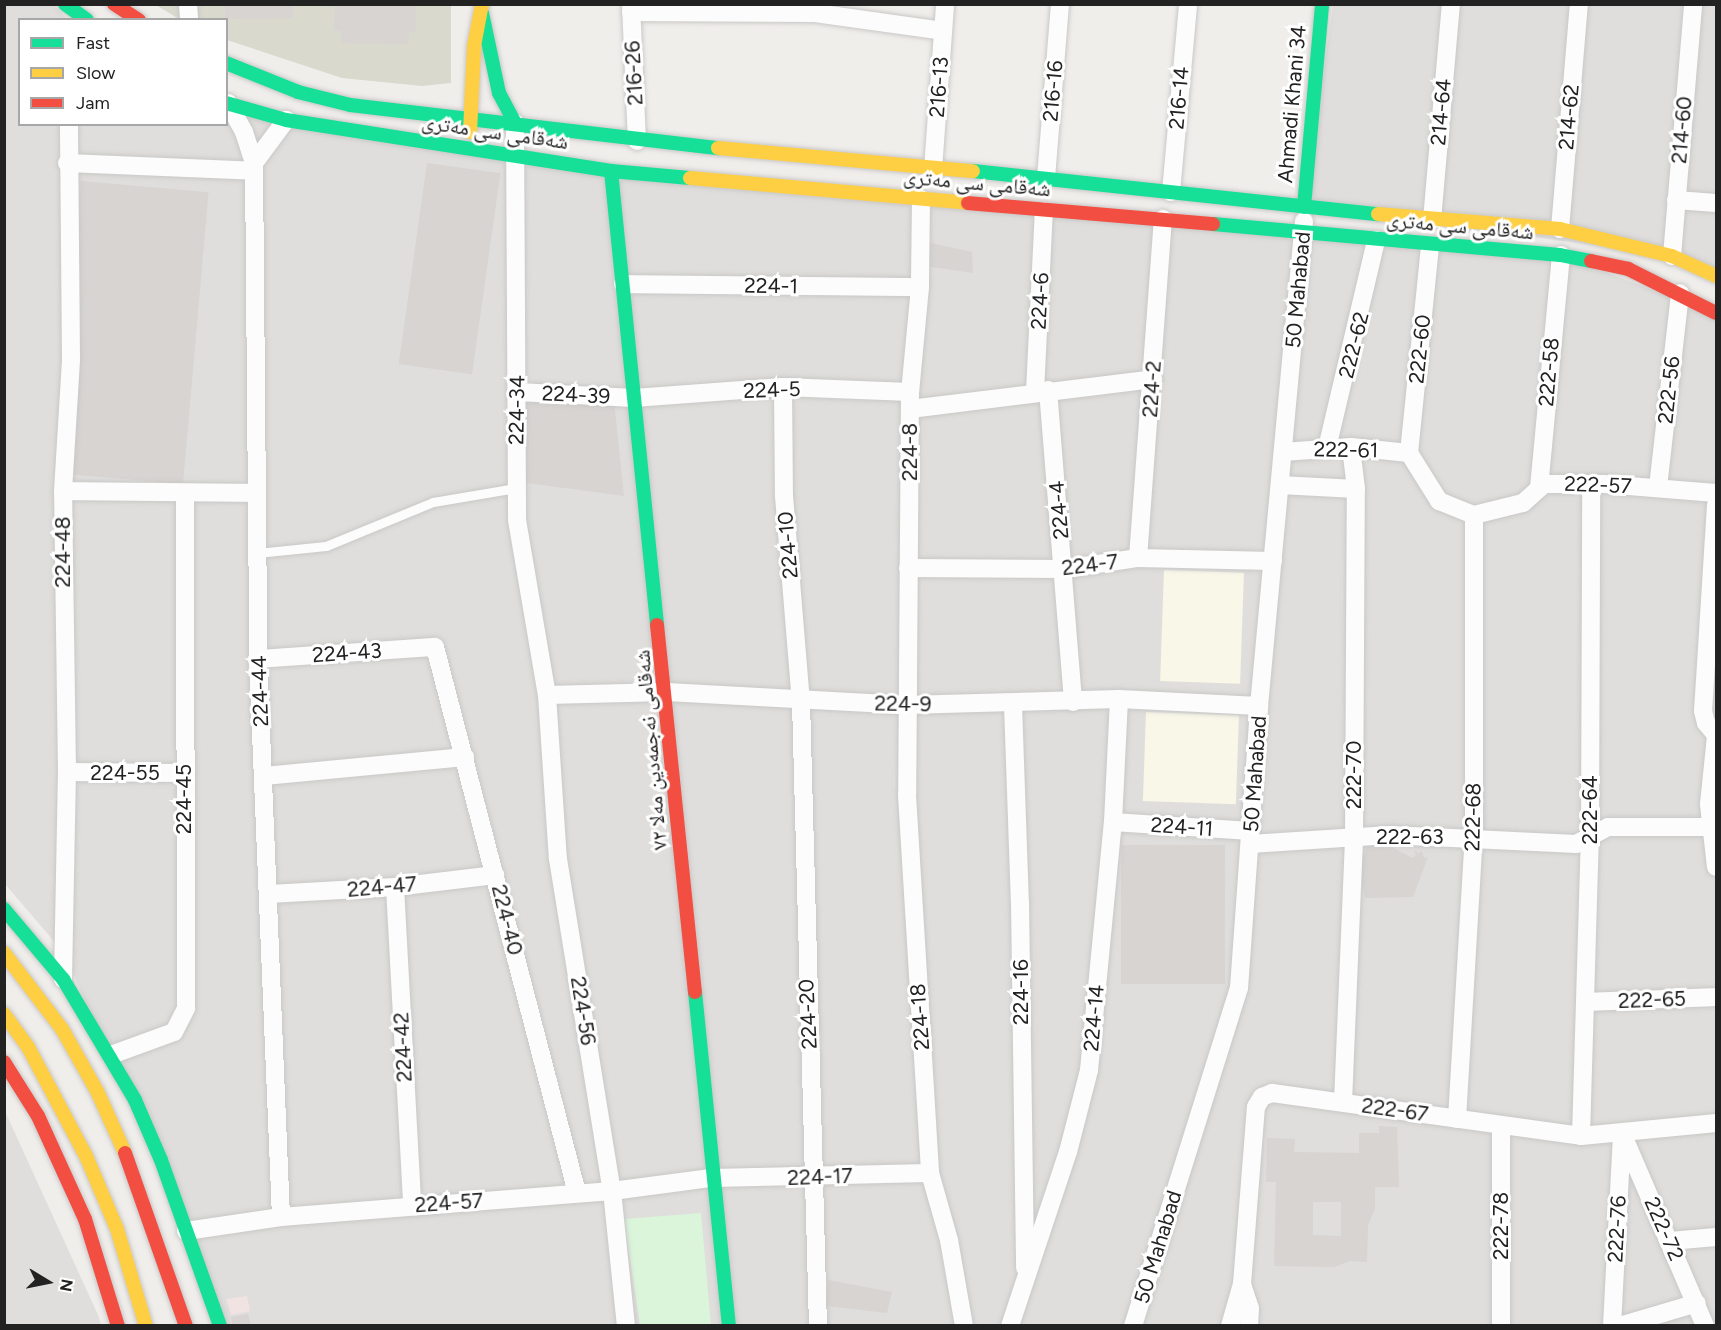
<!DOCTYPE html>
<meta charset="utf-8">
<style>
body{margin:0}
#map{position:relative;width:1721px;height:1330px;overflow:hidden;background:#f0eeeb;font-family:Figtree,"Noto Naskh Arabic",sans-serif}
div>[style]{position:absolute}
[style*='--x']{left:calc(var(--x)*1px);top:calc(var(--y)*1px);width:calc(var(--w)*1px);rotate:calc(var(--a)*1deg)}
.residential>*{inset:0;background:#dfdedc}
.commercial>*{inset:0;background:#f1e3e1}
.education>*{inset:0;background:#f8f7e8;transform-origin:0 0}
.construction>*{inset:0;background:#d9d9cd}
.park>*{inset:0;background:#daf5da}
.building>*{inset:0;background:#d7d4d2;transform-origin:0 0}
.roads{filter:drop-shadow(0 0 2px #c9c8c7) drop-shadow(0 0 2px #c9c8c7)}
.lane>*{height:9px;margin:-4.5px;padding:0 4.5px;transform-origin:4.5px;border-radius:4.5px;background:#fdfcfc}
.street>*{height:18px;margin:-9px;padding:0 9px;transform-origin:9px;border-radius:9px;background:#fdfcfc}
.fast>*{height:14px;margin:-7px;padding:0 7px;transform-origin:7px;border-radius:7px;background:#16e098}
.slow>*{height:14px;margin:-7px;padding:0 7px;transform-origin:7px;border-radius:7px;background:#ffcf43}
.jam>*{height:14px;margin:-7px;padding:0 7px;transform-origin:7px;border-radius:7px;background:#f24e42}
span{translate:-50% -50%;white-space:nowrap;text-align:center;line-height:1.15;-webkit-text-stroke:6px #fff;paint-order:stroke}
.street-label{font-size:21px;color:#222}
.frame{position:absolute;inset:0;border:6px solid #222;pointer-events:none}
.legend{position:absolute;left:18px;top:18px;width:210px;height:108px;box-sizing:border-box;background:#fff;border:2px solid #a7a7a7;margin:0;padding:8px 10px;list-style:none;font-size:18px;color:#222}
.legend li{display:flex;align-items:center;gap:12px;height:30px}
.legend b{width:30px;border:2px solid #a7a7a7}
.north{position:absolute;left:18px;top:1252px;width:60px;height:60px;-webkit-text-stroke:4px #fff;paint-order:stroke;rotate:100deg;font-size:16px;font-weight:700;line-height:24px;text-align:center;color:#222}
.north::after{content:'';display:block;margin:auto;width:21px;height:27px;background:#222;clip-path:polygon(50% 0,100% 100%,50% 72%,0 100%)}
</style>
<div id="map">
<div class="residential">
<div style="clip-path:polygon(5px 5px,54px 5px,67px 19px,20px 20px,20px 124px,226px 124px,227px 110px,421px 146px,1560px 255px,1716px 314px,1716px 1325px,226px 1325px,65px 954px,5px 884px)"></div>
<div style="clip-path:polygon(1333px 5px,1716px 5px,1716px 282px,1672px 255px,1305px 207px)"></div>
<div style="clip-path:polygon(4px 1109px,98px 1315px,101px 1325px,5px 1325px)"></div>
</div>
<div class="commercial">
<div style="clip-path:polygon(247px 1296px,250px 1311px,231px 1315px,226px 1299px)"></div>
</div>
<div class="education">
<div style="left:1164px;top:570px;width:80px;height:111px;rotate:2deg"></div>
<div style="left:1146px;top:712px;width:93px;height:89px;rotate:2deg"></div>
</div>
<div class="construction">
<div style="clip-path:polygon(156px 5px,451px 5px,451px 83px,422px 86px,342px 78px,227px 40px,226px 20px,179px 19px)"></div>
</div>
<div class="park">
<div style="clip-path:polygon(701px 1213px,711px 1325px,640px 1325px,624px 1219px)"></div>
</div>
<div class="building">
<div style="clip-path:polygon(218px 4px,293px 4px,293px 18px,225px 19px,225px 7px)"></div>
<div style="clip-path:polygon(335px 5px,416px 5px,416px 32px,409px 32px,408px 44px,341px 43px,341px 31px,334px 30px)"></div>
<div style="left:427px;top:163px;width:74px;height:203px;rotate:8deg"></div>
<div style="left:81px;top:181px;width:128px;height:293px;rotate:5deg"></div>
<div style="clip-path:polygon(926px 242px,972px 252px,973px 273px,925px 266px)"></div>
<div style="clip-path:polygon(522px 398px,614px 401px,624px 496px,520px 482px)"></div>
<div style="clip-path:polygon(1385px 843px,1412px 858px,1416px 855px,1414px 850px,1418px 853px,1422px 851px,1424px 858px,1428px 857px,1413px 897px,1365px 898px,1358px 857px,1365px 854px,1367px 845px)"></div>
<div style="left:1121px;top:845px;width:104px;height:139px"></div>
<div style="clip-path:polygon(evenodd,1379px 1126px,1397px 1127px,1399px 1187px,1375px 1187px,1375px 1209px,1368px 1225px,1367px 1262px,1350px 1261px,1334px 1267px,1274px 1266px,1276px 1182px,1266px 1182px,1267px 1138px,1295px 1139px,1294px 1152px,1359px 1153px,1359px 1133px,1379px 1133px,1379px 1126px,1313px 1202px,1341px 1202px,1341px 1236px,1313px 1235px,1313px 1202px)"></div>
<div style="clip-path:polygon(828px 1280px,892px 1292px,887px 1313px,826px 1306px)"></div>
<div style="clip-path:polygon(248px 1314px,251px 1326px,233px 1326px,231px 1317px)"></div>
</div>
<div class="roads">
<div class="lane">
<div style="--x:257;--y:553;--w:69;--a:-5.8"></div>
<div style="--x:326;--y:546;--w:116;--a:-22.4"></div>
<div style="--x:433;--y:502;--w:84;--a:-9.6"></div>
</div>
<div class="street">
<div style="--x:188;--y:4;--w:16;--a:86"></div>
<div style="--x:631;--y:4;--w:137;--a:87.5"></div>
<div style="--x:631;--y:12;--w:184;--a:0.3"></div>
<div style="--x:815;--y:13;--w:129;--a:8"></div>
<div style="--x:228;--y:103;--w:33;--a:61"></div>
<div style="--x:244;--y:132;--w:33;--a:72"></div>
<div style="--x:254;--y:163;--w:496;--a:89.5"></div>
<div style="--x:258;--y:659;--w:558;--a:87.64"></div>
<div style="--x:515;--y:123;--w:397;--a:89.7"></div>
<div style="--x:517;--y:520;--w:178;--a:80.3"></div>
<div style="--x:547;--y:695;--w:164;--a:86.2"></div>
<div style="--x:558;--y:859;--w:336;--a:80.8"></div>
<div style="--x:612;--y:1191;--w:136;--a:84.1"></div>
<div style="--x:67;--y:163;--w:187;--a:2.4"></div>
<div style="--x:254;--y:163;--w:54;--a:-53.3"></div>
<div style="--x:933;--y:169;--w:165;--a:-85.8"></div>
<div style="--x:1046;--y:178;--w:175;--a:-85.4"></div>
<div style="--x:1171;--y:192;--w:189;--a:-84.8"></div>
<div style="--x:921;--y:199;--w:88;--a:90.7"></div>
<div style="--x:920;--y:287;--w:105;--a:95.4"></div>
<div style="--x:910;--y:392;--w:403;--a:90.4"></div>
<div style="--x:907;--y:795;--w:379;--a:86.5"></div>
<div style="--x:930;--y:1173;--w:70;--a:74.2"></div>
<div style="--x:949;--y:1240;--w:87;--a:80.1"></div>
<div style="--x:1676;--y:200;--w:40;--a:4.3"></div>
<div style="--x:1432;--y:220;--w:217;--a:-85"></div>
<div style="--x:1560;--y:229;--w:226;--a:-85.2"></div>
<div style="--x:1672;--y:256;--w:253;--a:-85.2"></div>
<div style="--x:623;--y:284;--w:297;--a:0.6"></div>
<div style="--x:783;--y:387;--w:109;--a:89.5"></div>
<div style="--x:784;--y:496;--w:207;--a:85.3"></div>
<div style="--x:801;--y:702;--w:624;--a:88.44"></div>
<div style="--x:1048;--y:390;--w:313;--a:85.4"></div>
<div style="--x:518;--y:392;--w:116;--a:3"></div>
<div style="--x:634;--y:398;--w:149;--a:-4.2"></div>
<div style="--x:783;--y:387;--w:127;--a:2.3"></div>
<div style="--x:1035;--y:392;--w:181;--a:-87.2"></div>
<div style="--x:910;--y:409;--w:245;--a:-7"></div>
<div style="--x:1327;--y:448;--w:214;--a:-76.7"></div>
<div style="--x:1283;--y:452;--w:68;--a:-4.2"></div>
<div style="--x:1351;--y:447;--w:58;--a:5.9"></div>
<div style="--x:1409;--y:453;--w:57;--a:58"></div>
<div style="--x:1439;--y:501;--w:38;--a:22"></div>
<div style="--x:1474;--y:515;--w:50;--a:-13.8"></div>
<div style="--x:1523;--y:503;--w:28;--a:-42"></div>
<div style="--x:1544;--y:484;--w:60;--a:0"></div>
<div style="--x:1604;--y:484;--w:112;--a:4.6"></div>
<div style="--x:1409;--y:453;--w:208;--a:-84.2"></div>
<div style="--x:1280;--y:485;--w:76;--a:3"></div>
<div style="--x:1658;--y:487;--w:195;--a:-83.5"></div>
<div style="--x:1539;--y:488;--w:234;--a:-84.6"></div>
<div style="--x:63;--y:491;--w:193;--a:0.6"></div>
<div style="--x:1716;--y:505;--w:206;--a:93.6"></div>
<div style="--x:1703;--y:711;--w:12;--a:76"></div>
<div style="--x:1706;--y:723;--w:16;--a:50"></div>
<div style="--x:1138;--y:558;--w:340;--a:-85.8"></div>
<div style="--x:908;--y:568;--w:156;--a:0.4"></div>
<div style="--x:1064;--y:569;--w:75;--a:-8.5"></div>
<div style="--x:1138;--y:558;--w:135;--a:1.3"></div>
<div style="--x:258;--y:659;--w:177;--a:-3.9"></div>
<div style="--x:435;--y:647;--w:564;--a:75.42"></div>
<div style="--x:547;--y:695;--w:120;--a:-1.4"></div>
<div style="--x:667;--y:692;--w:239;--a:3.1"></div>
<div style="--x:906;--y:705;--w:213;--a:-1.6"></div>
<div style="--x:1119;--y:699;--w:140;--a:2.9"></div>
<div style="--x:1013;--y:705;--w:197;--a:88"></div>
<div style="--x:1020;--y:902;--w:366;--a:89.2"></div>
<div style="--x:1716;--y:736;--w:68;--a:95.9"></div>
<div style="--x:1709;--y:804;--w:63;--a:83.7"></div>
<div style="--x:67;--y:772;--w:116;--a:0.5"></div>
<div style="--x:264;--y:776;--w:202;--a:-5.4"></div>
<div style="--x:1113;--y:822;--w:138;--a:3.7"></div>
<div style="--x:1250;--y:844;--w:140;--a:-3.7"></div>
<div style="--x:1390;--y:835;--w:186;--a:2.8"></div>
<div style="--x:1576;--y:844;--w:36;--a:-28"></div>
<div style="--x:1608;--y:827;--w:102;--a:0"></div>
<div style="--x:395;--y:887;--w:319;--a:86.9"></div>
<div style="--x:269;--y:894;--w:126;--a:-3.2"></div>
<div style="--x:395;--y:887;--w:101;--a:-6.8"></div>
<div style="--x:63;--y:979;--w:207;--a:-88.9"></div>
<div style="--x:67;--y:772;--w:281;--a:-90.8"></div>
<div style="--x:63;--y:491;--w:132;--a:-86.5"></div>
<div style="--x:71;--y:359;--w:235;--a:-90.5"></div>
<div style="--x:1587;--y:1002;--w:129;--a:-2.2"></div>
<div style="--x:111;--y:1055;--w:67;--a:-20.1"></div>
<div style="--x:174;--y:1032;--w:27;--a:-63"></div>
<div style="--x:186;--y:1008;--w:513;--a:-90.11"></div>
<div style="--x:1343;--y:1102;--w:265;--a:-87.6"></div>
<div style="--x:1354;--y:837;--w:348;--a:-89.7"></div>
<div style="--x:1356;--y:489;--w:42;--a:-96.8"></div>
<div style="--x:1457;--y:1119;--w:283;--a:-86.6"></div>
<div style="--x:1474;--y:837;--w:322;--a:-90"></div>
<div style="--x:1501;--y:1126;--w:200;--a:90"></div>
<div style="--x:1622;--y:1133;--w:210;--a:66.7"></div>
<div style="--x:1581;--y:1136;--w:299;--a:-88.3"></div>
<div style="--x:1590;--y:837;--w:353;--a:-89.8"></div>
<div style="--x:186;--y:1231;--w:96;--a:-8.4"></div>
<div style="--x:281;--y:1217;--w:332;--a:-4.5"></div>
<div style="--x:612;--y:1191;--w:100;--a:-7.5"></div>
<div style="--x:711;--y:1178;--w:219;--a:-1.3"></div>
<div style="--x:1670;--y:1241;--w:46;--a:-5"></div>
<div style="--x:1242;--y:1284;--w:25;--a:72"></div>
<div style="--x:1250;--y:1308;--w:18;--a:93"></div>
<div style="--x:1010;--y:1326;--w:183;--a:-71.6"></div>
<div style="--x:1068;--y:1152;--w:85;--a:-75.6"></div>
<div style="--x:1089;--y:1070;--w:249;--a:-84.5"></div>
<div style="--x:1113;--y:822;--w:123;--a:-87.2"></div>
<div style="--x:1133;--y:1326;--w:354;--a:-72.6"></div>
<div style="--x:1239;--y:988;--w:283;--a:-85.9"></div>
<div style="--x:1259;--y:706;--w:487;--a:-84.7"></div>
<div style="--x:1230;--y:1326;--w:44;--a:-74.1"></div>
<div style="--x:1242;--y:1284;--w:178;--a:-85.5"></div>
<div style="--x:1256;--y:1107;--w:12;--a:-59"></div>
<div style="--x:1262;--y:1097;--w:11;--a:-22"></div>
<div style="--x:1272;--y:1093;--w:312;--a:7.9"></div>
<div style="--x:1581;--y:1136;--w:136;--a:-5.5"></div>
<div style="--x:1612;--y:1326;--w:188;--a:-87"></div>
<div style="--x:1619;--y:1326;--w:81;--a:-16.4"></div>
</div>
<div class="fast">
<div style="--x:65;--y:4;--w:27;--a:36"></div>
<div style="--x:482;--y:13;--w:82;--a:78"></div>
<div style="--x:499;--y:93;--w:34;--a:62"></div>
<div style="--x:226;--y:63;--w:78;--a:21.9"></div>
<div style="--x:298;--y:92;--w:54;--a:14"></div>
<div style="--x:350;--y:105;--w:371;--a:6.7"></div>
<div style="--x:226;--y:103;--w:62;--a:15.8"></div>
<div style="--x:286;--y:120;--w:329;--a:8.9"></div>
<div style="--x:611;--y:171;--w:79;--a:5.1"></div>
<div style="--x:611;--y:171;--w:456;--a:84.2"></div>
<div style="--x:973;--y:171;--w:407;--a:6.1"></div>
<div style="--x:1304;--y:207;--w:204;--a:-84.9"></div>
<div style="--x:1213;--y:224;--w:348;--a:5.1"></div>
<div style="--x:1560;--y:255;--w:32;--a:11"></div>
<div style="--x:4;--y:909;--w:92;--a:49.9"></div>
<div style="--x:63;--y:979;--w:141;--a:59.2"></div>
<div style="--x:135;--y:1100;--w:65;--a:66.6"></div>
<div style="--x:161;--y:1160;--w:176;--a:70.4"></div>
<div style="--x:695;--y:992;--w:336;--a:84.2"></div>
</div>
<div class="slow">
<div style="--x:470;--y:132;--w:86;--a:-87.3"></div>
<div style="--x:474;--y:46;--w:43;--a:-79.2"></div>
<div style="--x:718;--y:148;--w:256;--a:5.2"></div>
<div style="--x:690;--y:178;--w:279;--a:5.1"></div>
<div style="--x:1378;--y:214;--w:183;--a:4.7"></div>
<div style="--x:1560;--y:229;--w:115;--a:13.6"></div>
<div style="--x:1672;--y:256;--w:48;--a:24.4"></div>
<div style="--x:4;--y:953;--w:96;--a:52.7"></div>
<div style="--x:62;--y:1029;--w:71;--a:60.6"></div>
<div style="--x:97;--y:1091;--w:68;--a:65.7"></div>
<div style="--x:4;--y:1014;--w:41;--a:54"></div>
<div style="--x:28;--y:1047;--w:123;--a:62"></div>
<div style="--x:86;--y:1156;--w:79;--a:67"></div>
<div style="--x:117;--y:1229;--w:101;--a:73.4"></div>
</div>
<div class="jam">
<div style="--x:114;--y:4;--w:30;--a:33"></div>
<div style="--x:968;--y:203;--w:246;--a:4.9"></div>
<div style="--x:1591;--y:261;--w:38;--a:12"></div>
<div style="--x:1628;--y:269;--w:98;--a:26.6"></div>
<div style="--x:657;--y:625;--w:369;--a:84.1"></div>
<div style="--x:4;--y:1062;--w:64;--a:57.8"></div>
<div style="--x:38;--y:1116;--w:113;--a:65.5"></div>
<div style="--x:85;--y:1219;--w:112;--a:72.9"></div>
<div style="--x:125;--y:1153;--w:183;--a:70.6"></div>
</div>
</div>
<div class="street-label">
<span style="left:634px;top:73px;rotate:-93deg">216-26</span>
<span style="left:939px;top:87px;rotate:-86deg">216-13</span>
<span style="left:1053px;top:91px;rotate:-85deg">216-16</span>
<span style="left:1179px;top:98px;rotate:-85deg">216-14</span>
<span style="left:1292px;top:104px;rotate:-85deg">Ahmadi Khani 34</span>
<span style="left:1441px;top:112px;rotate:-85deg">214-64</span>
<span style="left:1569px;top:117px;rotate:-85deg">214-62</span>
<span style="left:1682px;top:130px;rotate:-85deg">214-60</span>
<span style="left:495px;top:132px;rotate:8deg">شەقامی سی مەتری</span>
<span style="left:977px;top:183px;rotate:5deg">شەقامی سی مەتری</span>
<span style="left:1460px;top:226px;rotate:5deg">شەقامی سی مەتری</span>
<span style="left:771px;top:286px;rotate:1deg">224-1</span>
<span style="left:1298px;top:290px;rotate:-85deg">50 Mahabad</span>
<span style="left:1040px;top:301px;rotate:-87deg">224-6</span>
<span style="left:1354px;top:345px;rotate:-76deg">222-62</span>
<span style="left:1420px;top:349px;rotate:-84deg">222-60</span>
<span style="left:1549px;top:372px;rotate:-85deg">222-58</span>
<span style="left:1152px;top:389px;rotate:-86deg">224-2</span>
<span style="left:772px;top:390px;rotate:-2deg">224-5</span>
<span style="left:1669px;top:390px;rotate:-84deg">222-56</span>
<span style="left:576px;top:395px;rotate:3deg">224-39</span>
<span style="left:517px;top:410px;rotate:-89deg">224-34</span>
<span style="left:1346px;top:450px;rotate:1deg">222-61</span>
<span style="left:910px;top:452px;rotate:-90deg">224-8</span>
<span style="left:1598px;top:485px;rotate:2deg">222-57</span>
<span style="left:1059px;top:510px;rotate:-95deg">224-4</span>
<span style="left:788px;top:545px;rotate:-95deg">224-10</span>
<span style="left:63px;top:552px;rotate:-90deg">224-48</span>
<span style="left:1090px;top:565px;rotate:-7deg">224-7</span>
<span style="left:347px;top:653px;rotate:-4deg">224-43</span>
<span style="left:260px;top:691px;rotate:-92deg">224-44</span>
<span style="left:903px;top:704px;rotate:1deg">224-9</span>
<span style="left:651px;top:750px;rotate:-95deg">شەقامی نەجمەدین مەلا ٧٢</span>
<span style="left:125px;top:773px">224-55</span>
<span style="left:1255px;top:774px;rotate:-86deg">50 Mahabad</span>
<span style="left:1354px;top:775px;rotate:-90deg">222-70</span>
<span style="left:184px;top:799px;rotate:-90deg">224-45</span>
<span style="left:1590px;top:810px;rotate:-90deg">222-64</span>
<span style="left:1473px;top:817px;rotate:-89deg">222-68</span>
<span style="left:1182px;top:827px;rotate:4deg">224-11</span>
<span style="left:1410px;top:837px">222-63</span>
<span style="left:382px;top:887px;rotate:-5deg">224-47</span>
<span style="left:507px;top:920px;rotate:76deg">224-40</span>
<span style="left:1021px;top:992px;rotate:-90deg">224-16</span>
<span style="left:1652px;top:1000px;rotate:-2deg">222-65</span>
<span style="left:583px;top:1011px;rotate:81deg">224-56</span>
<span style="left:808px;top:1014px;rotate:-93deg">224-20</span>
<span style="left:920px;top:1017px;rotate:-94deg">224-18</span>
<span style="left:1094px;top:1018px;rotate:-85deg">224-14</span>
<span style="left:403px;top:1047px;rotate:-93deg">224-42</span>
<span style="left:1395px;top:1110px;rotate:8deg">222-67</span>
<span style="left:820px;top:1177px;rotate:-2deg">224-17</span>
<span style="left:449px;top:1203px;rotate:-4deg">224-57</span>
<span style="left:1501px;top:1226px;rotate:-90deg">222-78</span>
<span style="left:1617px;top:1229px;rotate:-87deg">222-76</span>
<span style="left:1664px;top:1229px;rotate:66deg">222-72</span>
<span style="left:1158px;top:1247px;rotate:-73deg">50 Mahabad</span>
</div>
<div class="frame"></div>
<ul class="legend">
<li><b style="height:8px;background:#16e098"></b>Fast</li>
<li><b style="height:8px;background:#ffcf43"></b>Slow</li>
<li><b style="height:8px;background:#f24e42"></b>Jam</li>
</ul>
<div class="north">N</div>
</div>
